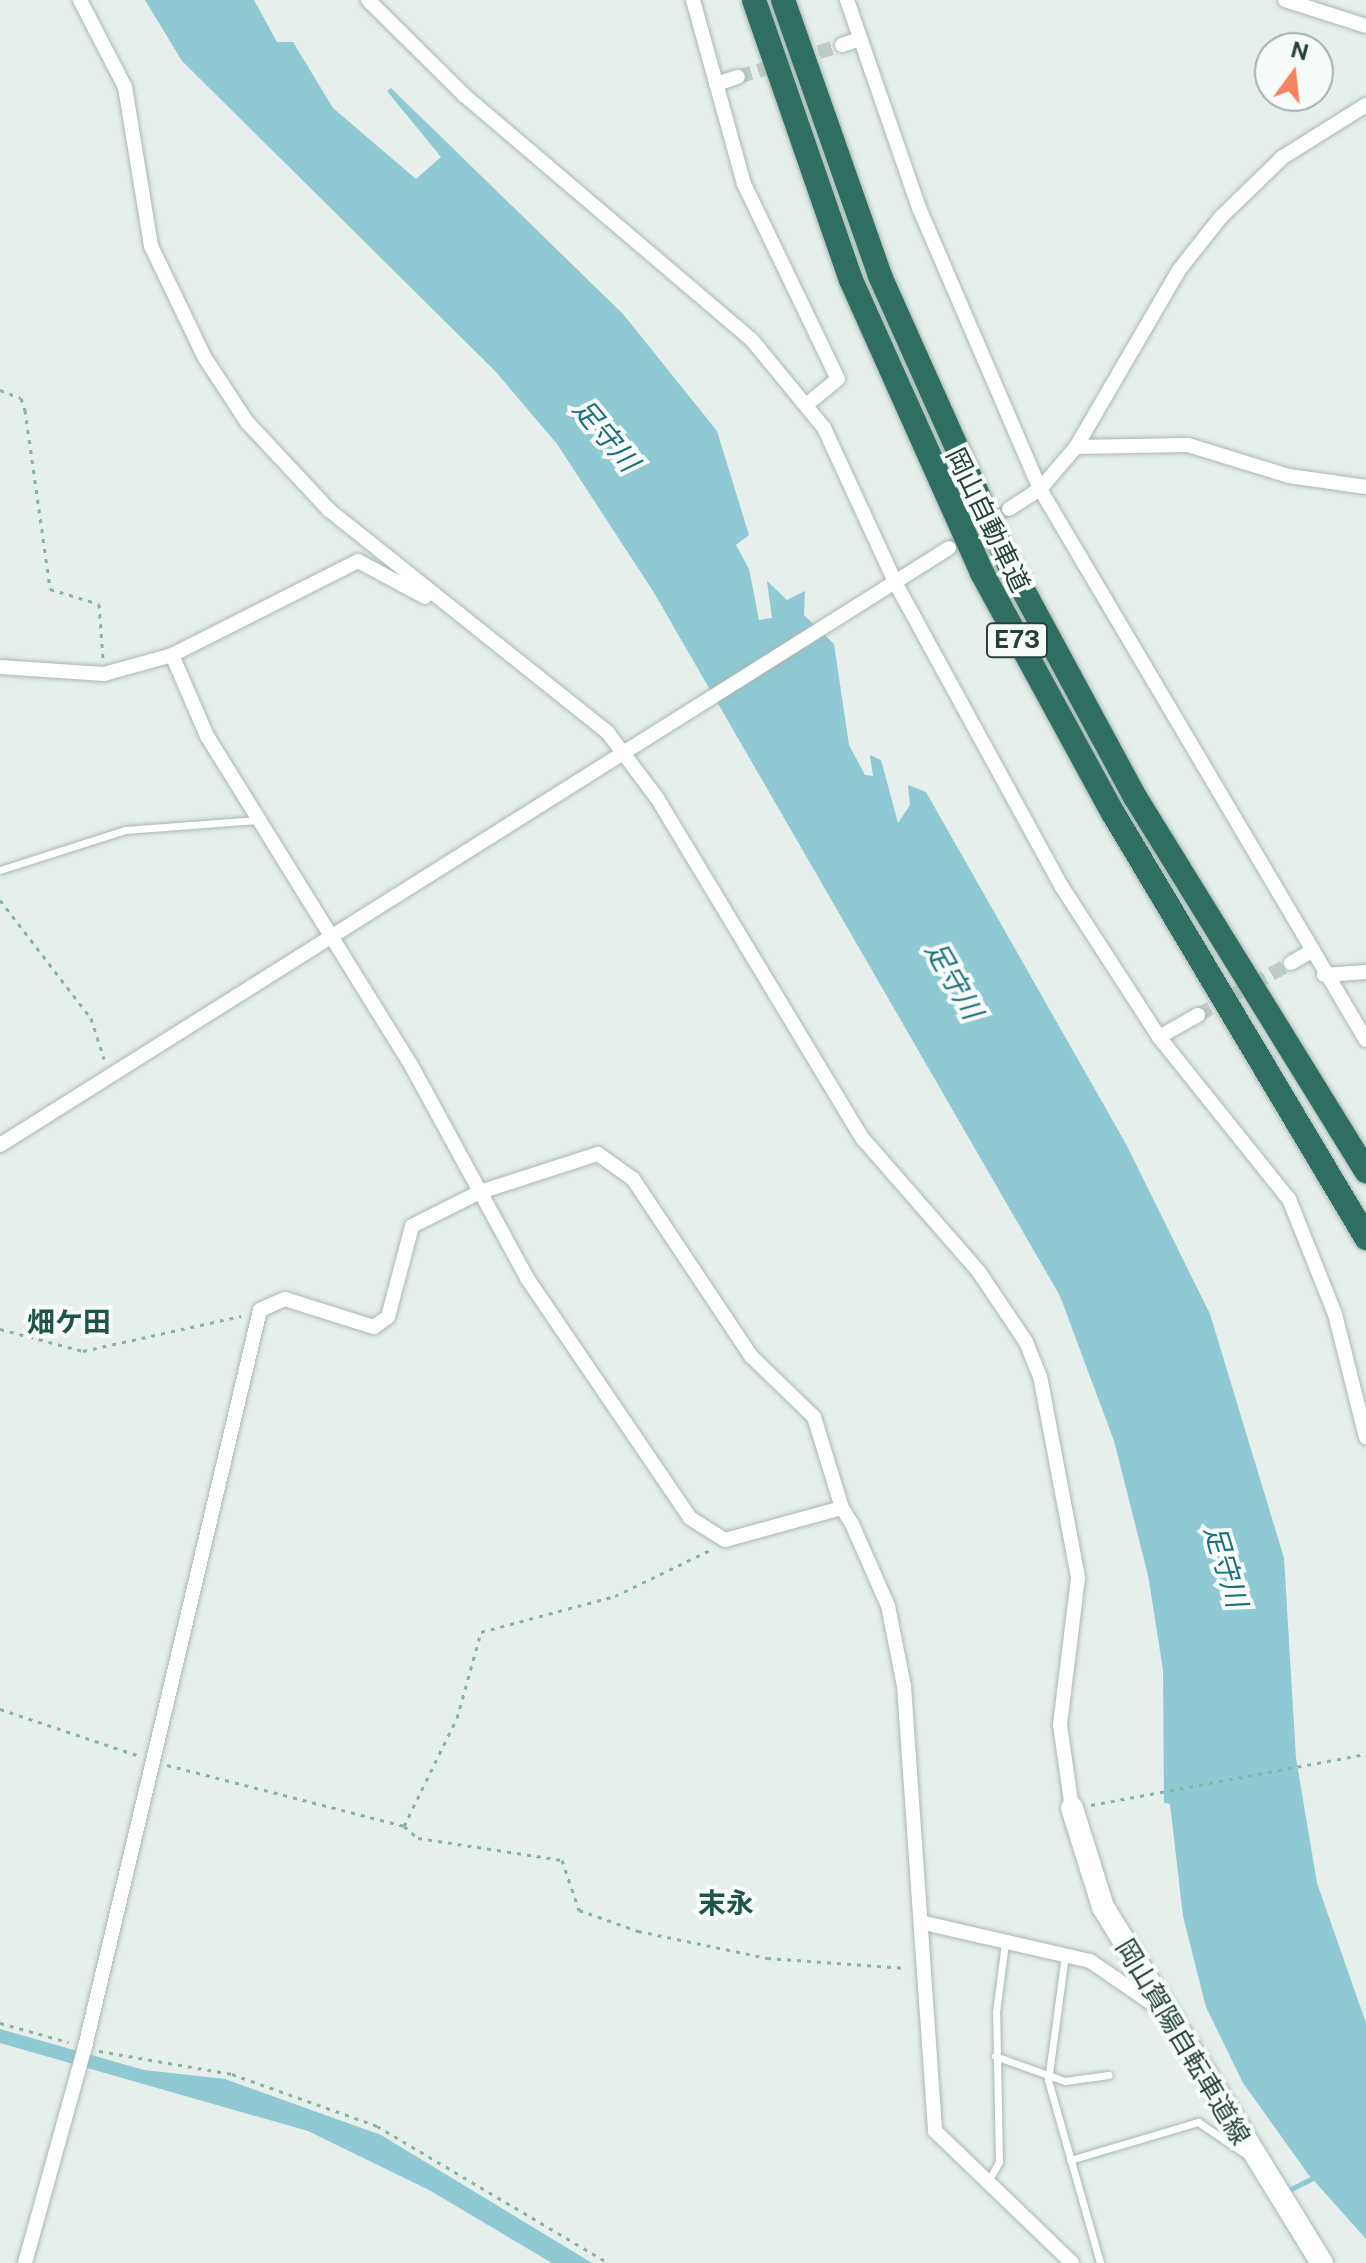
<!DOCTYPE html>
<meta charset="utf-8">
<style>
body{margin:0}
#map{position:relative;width:1366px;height:2263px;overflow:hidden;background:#e6efeb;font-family:"Public Sans","Noto Sans JP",sans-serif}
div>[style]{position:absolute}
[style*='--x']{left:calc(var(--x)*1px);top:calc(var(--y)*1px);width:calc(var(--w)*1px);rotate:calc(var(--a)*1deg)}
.water>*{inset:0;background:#8ec9d4}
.stream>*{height:5px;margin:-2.5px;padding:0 2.5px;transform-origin:2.5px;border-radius:2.5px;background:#8ec9d4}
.street-tunnel>*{height:14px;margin-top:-7px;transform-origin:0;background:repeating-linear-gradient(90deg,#bfccc8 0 14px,transparent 0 21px)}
.path>*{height:3px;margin-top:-1.5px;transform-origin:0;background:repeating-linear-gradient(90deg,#86b3a5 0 4px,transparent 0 10px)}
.roads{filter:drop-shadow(0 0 2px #a8b8b2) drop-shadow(0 0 2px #a8b8b2)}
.lane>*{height:7px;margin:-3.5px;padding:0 3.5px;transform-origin:3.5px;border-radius:3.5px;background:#fff}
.street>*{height:14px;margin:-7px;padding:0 7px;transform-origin:7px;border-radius:7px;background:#fff}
.secondary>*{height:22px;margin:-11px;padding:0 11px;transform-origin:11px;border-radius:11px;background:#fff}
.highway>*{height:24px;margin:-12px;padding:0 12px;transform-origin:12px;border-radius:12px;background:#2f6f62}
span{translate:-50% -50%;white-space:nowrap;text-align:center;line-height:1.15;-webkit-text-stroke:8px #f7fbf9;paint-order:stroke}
.shield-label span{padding:2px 6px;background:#f7fbf9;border:2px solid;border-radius:6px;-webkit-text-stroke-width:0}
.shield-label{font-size:24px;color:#24423a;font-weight:700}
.street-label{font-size:26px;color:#24423a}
.water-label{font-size:28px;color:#1c6f80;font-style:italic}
.neighbourhood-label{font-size:28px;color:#1f5548;font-weight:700}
.north{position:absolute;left:1254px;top:32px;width:80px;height:80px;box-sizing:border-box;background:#f7fbf9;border:2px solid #a3b1ad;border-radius:50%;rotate:15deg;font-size:22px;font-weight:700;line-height:32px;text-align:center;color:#24423a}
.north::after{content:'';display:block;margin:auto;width:28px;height:36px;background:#f4845f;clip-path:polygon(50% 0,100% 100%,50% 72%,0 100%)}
</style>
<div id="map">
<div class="water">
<div style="clip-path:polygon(145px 0,254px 0,277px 42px,293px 42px,333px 108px,416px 179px,441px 157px,387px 91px,391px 88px,623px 314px,717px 431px,749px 535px,736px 545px,749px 569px,759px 620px,772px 618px,767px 581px,787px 600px,805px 591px,804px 615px,834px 644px,849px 745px,865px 775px,873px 776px,870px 755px,881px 760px,898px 823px,910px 805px,908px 785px,926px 792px,1126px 1144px,1210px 1314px,1284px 1558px,1296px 1758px,1317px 1883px,1366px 2023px,1366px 2239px,1308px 2174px,1243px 2083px,1206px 2007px,1183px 1916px,1170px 1804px,1164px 1803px,1163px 1670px,1148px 1575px,1114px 1441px,1060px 1296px,653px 591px,557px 444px,496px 372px,182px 61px)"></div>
<div style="clip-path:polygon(0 2029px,144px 2070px,225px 2079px,381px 2135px,592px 2263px,552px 2263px,429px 2190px,308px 2131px,0 2043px)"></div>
</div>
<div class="stream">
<div style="--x:1291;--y:2189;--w:27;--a:-27"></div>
</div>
<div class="street-tunnel">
<div style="--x:738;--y:77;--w:109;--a:-17.1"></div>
<div style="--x:949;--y:548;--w:72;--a:-33"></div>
<div style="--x:1198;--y:1015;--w:107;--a:-29.2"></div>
</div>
<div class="path">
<div style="--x:0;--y:390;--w:22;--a:21"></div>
<div style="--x:21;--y:398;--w:13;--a:72"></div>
<div style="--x:25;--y:410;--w:181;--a:82"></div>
<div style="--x:50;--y:589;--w:51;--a:17"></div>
<div style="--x:99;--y:604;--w:54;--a:85.8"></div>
<div style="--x:0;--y:900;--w:149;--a:52.4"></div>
<div style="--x:91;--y:1018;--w:43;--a:72.4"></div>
<div style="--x:0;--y:1329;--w:86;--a:14.8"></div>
<div style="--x:83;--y:1351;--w:162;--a:-12.5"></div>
<div style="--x:0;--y:1709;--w:145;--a:18.6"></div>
<div style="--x:167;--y:1765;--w:245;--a:14.4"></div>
<div style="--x:404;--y:1826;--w:18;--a:41"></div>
<div style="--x:418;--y:1838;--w:146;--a:8.7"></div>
<div style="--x:562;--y:1860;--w:53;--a:71.2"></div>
<div style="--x:579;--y:1910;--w:63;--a:19.6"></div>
<div style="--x:638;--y:1931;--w:132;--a:11.8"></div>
<div style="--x:767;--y:1958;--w:140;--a:4.1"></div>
<div style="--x:1091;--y:1805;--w:280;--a:-10.5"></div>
<div style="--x:404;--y:1826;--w:120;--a:-63.9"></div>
<div style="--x:457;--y:1718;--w:89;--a:-74.4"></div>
<div style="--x:481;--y:1632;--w:139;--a:-15"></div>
<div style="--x:615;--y:1596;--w:106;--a:-25.8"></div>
<div style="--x:0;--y:2023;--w:71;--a:15.6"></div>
<div style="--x:99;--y:2051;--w:135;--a:9.8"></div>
<div style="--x:232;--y:2074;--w:154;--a:19.7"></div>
<div style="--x:377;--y:2126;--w:269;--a:30.6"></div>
</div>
<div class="roads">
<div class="lane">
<div style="--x:0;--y:870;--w:131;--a:-17.7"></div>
<div style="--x:125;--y:830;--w:133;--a:-4.3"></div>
<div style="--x:1065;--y:1955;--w:126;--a:97.7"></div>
<div style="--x:1048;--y:2080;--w:190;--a:74.1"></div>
<div style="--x:995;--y:2056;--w:74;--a:19.7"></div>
<div style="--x:1065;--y:2081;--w:44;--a:-7.8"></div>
<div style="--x:1070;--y:2160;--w:134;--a:-16.5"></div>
<div style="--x:1198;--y:2122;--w:59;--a:34"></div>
<div style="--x:988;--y:2181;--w:22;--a:-60"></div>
<div style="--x:999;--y:2162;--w:150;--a:-91.1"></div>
<div style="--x:996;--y:2012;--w:70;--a:-82.6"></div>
</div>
<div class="street">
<div style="--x:80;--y:0;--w:98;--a:62.7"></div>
<div style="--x:125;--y:87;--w:161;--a:80.7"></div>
<div style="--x:151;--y:246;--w:124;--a:64.3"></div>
<div style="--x:205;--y:358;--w:77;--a:56.7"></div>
<div style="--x:247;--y:422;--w:120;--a:47"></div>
<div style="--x:329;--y:510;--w:357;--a:38.6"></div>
<div style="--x:608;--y:733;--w:81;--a:53"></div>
<div style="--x:657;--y:798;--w:398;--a:58.9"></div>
<div style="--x:863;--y:1139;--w:176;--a:48.9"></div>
<div style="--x:979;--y:1272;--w:84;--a:56.1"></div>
<div style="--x:1026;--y:1342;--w:37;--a:68"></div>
<div style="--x:1040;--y:1376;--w:206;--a:79.3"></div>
<div style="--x:1078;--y:1578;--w:148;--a:97"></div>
<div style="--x:1060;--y:1725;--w:84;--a:81.8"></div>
<div style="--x:368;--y:0;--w:135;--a:44.7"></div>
<div style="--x:464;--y:95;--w:378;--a:40.4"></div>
<div style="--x:752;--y:340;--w:114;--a:50.7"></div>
<div style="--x:824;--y:428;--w:172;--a:65.2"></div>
<div style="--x:896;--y:584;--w:345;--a:61.3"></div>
<div style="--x:1062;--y:887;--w:179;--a:57.1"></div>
<div style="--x:1159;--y:1037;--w:208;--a:51.3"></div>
<div style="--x:1289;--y:1199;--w:124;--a:68.2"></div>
<div style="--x:1335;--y:1314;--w:127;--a:75.9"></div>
<div style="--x:693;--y:0;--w:191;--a:74.5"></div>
<div style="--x:744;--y:184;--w:216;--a:64.3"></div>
<div style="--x:838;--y:379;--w:41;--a:140.9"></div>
<div style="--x:847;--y:0;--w:220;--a:70.9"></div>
<div style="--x:919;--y:208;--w:306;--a:66.7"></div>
<div style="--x:1040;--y:489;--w:640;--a:59.39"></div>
<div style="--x:1285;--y:0;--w:85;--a:17.8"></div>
<div style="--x:842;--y:45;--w:19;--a:-18"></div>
<div style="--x:716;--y:84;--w:23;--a:-18"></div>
<div style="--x:1076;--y:447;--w:112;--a:-1"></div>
<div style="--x:1188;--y:445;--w:106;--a:17.1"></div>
<div style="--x:1289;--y:476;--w:78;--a:8.1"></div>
<div style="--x:1009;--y:509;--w:37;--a:-33"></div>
<div style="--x:1040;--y:489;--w:55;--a:-49.4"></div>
<div style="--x:1076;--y:447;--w:205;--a:-59.8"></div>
<div style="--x:1179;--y:270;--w:68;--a:-51.6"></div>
<div style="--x:1221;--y:217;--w:86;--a:-44.1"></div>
<div style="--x:1283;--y:157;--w:98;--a:-32.1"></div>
<div style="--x:172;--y:655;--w:88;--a:66.6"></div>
<div style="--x:207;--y:736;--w:387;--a:58.2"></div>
<div style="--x:411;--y:1065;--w:243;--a:61.4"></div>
<div style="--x:527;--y:1278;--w:290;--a:55.8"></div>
<div style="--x:690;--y:1518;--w:41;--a:32.2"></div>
<div style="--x:725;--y:1540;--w:121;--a:-15.3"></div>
<div style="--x:842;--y:1508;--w:19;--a:58"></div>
<div style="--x:852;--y:1524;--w:90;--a:66.3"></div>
<div style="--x:888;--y:1606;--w:82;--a:78.7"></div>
<div style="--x:904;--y:1686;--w:446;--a:86"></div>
<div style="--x:935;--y:2131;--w:190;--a:43.9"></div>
<div style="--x:0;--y:667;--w:104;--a:3.9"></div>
<div style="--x:104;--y:674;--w:71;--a:-15.6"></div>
<div style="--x:172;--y:655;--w:208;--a:-26.8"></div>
<div style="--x:358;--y:561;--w:76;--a:28.2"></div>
<div style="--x:1291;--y:963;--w:22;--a:-30"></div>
<div style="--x:1324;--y:975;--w:42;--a:-4.1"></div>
<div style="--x:1159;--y:1037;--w:45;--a:-29.4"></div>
<div style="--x:0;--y:1145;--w:1121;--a:-32.17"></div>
<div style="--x:924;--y:1923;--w:170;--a:12.9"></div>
<div style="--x:1090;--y:1961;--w:88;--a:34.4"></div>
<div style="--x:25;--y:2263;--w:224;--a:-74.5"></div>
<div style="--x:85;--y:2047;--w:757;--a:-76.64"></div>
<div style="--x:260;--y:1310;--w:27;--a:-24"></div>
<div style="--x:285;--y:1299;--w:93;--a:17.5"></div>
<div style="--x:374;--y:1327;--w:17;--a:-36"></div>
<div style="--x:388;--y:1317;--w:94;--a:-75.2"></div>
<div style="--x:412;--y:1226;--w:76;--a:-26.6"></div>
<div style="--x:480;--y:1192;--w:124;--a:-17.9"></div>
<div style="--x:598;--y:1154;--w:43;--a:35.5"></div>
<div style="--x:633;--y:1179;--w:213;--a:56.3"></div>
<div style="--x:751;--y:1356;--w:88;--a:44.1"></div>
<div style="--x:814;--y:1417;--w:95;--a:72.9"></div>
</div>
<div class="secondary">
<div style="--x:1072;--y:1808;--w:104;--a:72.6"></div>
<div style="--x:1103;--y:1907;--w:418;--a:58.4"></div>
</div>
<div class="highway">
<div style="--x:754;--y:0;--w:296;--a:70.9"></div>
<div style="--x:851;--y:280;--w:321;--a:65.9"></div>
<div style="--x:982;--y:573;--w:273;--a:61.4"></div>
<div style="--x:1113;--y:813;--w:495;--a:59.2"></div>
<div style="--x:783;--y:0;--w:293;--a:70.6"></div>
<div style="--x:880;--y:276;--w:316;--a:65.9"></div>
<div style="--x:1009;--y:564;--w:265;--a:61.6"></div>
<div style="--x:1135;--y:797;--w:440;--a:58.3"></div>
</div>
</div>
<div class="shield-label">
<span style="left:1017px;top:640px">E73</span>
</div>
<div class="street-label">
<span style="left:988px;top:520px;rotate:64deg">岡山自動車道</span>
<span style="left:1183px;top:2042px;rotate:59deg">岡山賀陽自転車道線</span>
</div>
<div class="water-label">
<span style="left:606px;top:435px;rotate:50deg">足守川</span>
<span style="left:954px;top:980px;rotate:60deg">足守川</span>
<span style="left:1226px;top:1566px;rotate:73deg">足守川</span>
</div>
<div class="neighbourhood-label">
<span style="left:69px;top:1322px">畑ケ田</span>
<span style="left:726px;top:1903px">末永</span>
</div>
<div class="north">N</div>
</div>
